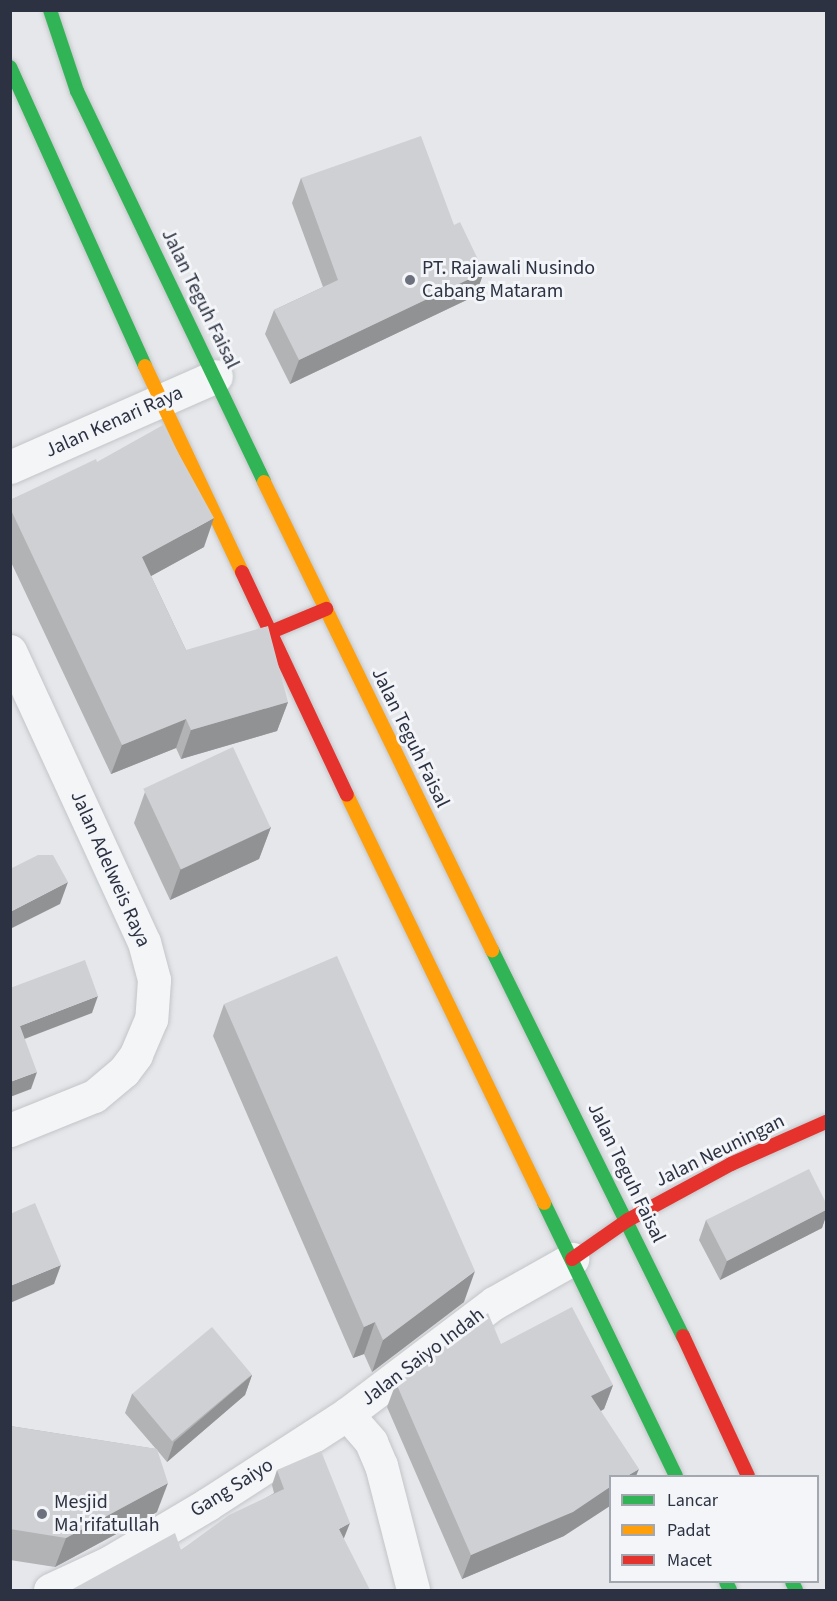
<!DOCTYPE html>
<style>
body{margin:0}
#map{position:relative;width:837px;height:1601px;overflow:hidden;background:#e5e7ea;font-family:"Source Sans 3",sans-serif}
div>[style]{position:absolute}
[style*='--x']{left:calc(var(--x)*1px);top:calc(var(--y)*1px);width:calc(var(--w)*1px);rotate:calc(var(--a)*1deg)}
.roads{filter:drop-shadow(0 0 2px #c3c5c8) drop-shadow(0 0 2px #c3c5c8)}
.street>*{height:33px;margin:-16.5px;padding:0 16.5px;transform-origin:16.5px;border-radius:16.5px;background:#f4f5f6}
.fast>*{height:14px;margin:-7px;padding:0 7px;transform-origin:7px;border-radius:7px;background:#30b455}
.slow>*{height:14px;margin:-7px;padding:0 7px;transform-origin:7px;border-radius:7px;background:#ff9f0a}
.jam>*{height:14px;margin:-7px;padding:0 7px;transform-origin:7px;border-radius:7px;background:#e5322d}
.wall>*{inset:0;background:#b2b3b5}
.shaded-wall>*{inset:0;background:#919294}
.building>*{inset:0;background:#cfd0d3;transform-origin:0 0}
.dots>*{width:16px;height:16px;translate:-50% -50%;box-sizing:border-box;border:3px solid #f3f5f8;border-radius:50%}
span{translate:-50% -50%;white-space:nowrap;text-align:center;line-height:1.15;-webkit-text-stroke:6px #f3f5f8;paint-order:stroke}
.poi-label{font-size:20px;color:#2c3242}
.left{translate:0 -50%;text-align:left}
.street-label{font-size:20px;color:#2c3242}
.frame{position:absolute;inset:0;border:12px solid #2c3242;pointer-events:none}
.legend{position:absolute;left:609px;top:1475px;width:210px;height:108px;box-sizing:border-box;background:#f3f5f8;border:2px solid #a3a7af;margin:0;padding:8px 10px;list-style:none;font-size:18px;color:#2c3242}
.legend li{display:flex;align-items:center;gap:12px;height:30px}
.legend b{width:30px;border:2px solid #a3a7af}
</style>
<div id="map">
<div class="roads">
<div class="street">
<div style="--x:10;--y:467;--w:225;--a:-23.8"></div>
<div style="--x:10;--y:651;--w:320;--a:65.3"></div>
<div style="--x:144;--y:942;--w:39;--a:75"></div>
<div style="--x:154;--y:980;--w:39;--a:94"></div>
<div style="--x:151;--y:1019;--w:39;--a:113"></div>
<div style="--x:136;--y:1055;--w:20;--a:127"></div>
<div style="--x:124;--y:1071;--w:39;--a:140"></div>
<div style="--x:94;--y:1096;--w:91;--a:158"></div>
<div style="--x:347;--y:1414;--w:37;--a:49"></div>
<div style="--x:371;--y:1442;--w:25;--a:67"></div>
<div style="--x:381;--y:1465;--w:129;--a:75.6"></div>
<div style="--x:50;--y:1590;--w:66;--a:-25"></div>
<div style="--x:110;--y:1562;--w:114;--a:-30.6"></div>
<div style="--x:208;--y:1504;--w:166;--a:-32.9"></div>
<div style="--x:347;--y:1414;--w:184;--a:-37.1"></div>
<div style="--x:494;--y:1303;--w:90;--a:-29.4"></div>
</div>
<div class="fast">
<div style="--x:50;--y:10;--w:85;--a:71.6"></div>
<div style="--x:77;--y:91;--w:433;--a:64.4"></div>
<div style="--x:10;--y:67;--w:328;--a:65.7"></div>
<div style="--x:492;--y:950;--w:431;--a:63.7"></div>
<div style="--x:544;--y:1203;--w:303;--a:64.2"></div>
<div style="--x:726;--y:1582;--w:9;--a:63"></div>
<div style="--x:792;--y:1582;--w:9;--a:63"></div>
</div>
<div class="slow">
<div style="--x:145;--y:366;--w:228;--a:64.8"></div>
<div style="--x:264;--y:482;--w:521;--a:64.03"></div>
<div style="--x:347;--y:795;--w:453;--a:64.2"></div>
</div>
<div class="jam">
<div style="--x:242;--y:572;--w:246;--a:64.8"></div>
<div style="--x:271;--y:632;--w:60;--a:-22.7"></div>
<div style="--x:572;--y:1259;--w:68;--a:-34.9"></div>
<div style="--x:628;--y:1220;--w:117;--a:-28.5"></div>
<div style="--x:731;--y:1164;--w:104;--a:-23.9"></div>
<div style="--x:683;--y:1336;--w:154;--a:65.1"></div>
</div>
</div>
<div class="wall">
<div style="clip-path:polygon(301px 178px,454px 225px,484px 272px,475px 296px,290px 384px,265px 334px,274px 310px,323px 287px,292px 203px)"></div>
<div style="clip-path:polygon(97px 462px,204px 547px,151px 576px,186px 650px,288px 702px,277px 731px,181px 759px,176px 748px,111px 774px,10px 560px,10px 500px)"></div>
<div style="clip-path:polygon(145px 792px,271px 827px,259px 859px,170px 900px,134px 823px)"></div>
<div style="clip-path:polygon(224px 1004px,464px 1302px,372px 1372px,364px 1354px,353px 1358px,213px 1036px)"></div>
<div style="clip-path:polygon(826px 1203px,826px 1216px,822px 1228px,720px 1280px,699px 1240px,706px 1220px)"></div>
<div style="clip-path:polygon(501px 1344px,613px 1385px,604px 1409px,601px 1411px,564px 1536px,462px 1579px,387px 1407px,396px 1383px)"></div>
<div style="clip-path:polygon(252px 1375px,245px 1395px,167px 1462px,157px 1450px,157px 1512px,55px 1567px,10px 1560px,10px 1426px,156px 1449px,125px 1413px,132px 1394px)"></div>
<div style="clip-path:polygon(277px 1470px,344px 1538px,181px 1550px,274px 1493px,272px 1485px)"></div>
</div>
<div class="shaded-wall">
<div style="clip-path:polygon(484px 272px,475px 296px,290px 384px,299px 360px)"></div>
<div style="clip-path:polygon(214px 518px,204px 547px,131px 587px,142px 557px)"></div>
<div style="clip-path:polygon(288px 702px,277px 731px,181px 759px,191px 730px)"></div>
<div style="clip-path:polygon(186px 719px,176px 748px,111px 774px,122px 745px)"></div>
<div style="clip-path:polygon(271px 827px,259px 859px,170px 900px,181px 868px)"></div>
<div style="clip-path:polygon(68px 882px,60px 904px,10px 929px,10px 912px)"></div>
<div style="clip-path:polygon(98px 996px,92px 1013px,14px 1043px,20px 1026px)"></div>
<div style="clip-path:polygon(37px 1072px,31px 1089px,10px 1097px,10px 1082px)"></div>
<div style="clip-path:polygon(826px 1210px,826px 1216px,822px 1228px,720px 1280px,727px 1261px)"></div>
<div style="clip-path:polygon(61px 1265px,54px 1284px,10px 1303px,10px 1286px)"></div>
<div style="clip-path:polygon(475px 1271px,464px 1302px,372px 1372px,383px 1340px)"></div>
<div style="clip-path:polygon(375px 1322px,364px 1354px,353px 1358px,364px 1327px)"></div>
<div style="clip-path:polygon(252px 1375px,245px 1395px,167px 1462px,174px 1442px)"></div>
<div style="clip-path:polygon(613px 1385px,604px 1409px,582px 1421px,591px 1396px)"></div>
<div style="clip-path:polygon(639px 1469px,636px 1476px,627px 1476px)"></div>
<div style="clip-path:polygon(168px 1483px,157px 1512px,55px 1567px,66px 1538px)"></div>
<div style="clip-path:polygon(610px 1487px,610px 1506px,564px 1536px,462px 1579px,471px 1555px)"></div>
<div style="clip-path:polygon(350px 1523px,344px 1538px,334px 1544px,339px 1529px)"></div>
</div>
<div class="building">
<div style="clip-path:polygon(421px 136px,454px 225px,460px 222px,484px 272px,299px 360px,274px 310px,338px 280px,301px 178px)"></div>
<div style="clip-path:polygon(163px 425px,214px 518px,142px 557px,186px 650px,268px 626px,288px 702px,191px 730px,186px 719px,122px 745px,10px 508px,10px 500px,96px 459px,97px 462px)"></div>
<div style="left:233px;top:747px;width:89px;height:99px;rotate:65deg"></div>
<div style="clip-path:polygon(38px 855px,53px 855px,68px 882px,10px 912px,10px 869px)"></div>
<div style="clip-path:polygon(337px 956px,475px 1271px,383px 1340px,375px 1322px,364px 1327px,224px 1004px)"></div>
<div style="clip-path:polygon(85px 960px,98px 996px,20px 1026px,37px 1072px,10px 1082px,10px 988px)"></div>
<div style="clip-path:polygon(809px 1169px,826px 1203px,826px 1210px,727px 1261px,706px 1220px)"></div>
<div style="clip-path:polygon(35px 1203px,61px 1265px,10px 1286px,10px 1214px)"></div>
<div style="clip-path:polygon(572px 1307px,613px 1385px,591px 1396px,639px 1469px,627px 1476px,610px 1476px,610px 1487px,573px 1512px,471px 1555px,396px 1383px,488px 1313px,501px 1344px)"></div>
<div style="left:212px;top:1327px;width:62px;height:104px;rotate:50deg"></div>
<div style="clip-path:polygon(10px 1426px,157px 1449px,168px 1483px,66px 1538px,10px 1529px)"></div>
<div style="clip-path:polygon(321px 1451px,350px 1523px,339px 1529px,370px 1590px,71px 1590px,175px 1533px,181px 1550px,229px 1515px,284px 1489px,277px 1470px)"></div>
</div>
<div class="dots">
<div style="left:410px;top:280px;background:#6d717d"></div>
<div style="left:42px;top:1514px;background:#6d717d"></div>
</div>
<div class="poi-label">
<span class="left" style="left:422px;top:280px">PT. Rajawali Nusindo<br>Cabang Mataram</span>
<span class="left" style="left:54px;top:1514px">Mesjid<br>Ma'rifatullah</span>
</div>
<div class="street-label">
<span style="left:200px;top:299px;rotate:64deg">Jalan Teguh Faisal</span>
<span style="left:114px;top:422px;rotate:-24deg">Jalan Kenari Raya</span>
<span style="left:410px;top:738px;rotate:64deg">Jalan Teguh Faisal</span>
<span style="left:110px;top:869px;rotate:66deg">Jalan Adelweis Raya</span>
<span style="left:720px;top:1151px;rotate:-26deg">Jalan Neuningan</span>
<span style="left:626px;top:1173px;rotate:64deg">Jalan Teguh Faisal</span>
<span style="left:423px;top:1357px;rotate:-37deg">Jalan Saiyo Indah</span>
<span style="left:232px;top:1488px;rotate:-32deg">Gang Saiyo</span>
</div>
<div class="frame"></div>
<ul class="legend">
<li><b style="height:8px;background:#30b455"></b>Lancar</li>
<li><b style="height:8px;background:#ff9f0a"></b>Padat</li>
<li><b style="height:8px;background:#e5322d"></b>Macet</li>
</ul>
</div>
